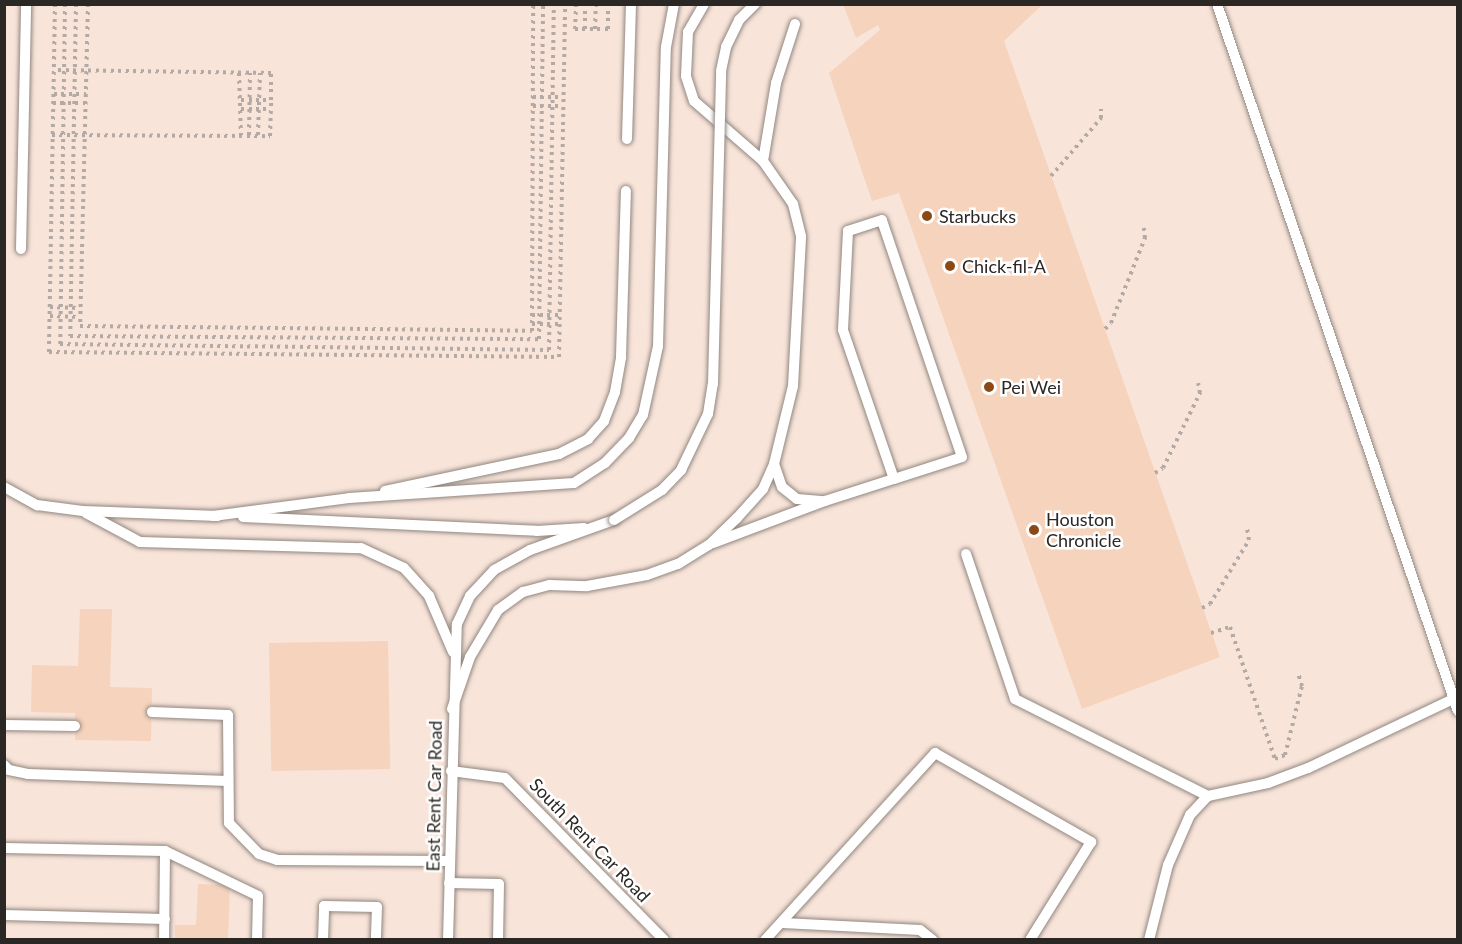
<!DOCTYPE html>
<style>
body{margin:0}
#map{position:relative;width:1462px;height:944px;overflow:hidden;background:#fff3ec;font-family:Lato,sans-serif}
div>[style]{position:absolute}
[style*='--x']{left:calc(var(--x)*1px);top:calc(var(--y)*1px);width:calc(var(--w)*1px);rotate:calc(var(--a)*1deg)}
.built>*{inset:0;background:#f8e4d9;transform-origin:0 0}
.building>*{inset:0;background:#f6d3bd;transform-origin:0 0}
.path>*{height:4px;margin-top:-2px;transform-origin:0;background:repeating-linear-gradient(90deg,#b3aaa5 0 3px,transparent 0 7.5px)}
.roads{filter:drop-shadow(0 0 2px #918780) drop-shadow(0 0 2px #918780)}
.service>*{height:10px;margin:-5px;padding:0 5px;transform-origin:5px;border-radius:5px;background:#fff}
.bridges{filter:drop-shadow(0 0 2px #918780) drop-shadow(0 0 2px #918780)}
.service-bridge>*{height:10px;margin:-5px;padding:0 5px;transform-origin:5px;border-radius:5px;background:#fff}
.dots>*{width:16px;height:16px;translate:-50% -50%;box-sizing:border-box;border:3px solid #fff;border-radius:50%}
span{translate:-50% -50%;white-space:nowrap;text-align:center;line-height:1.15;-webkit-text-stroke:5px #fff;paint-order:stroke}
.poi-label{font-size:18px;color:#2b2724}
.left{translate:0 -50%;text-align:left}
.street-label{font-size:18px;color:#2b2724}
.frame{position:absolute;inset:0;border:6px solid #2b2724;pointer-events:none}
</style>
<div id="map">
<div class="built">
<div style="left:5px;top:5px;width:1452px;height:935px"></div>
</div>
<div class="building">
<div style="clip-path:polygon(843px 4px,1043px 4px,1004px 41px,1220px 657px,1082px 709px,899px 193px,872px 201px,829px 73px,880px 30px,878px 25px,856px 38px)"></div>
<div style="clip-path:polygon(80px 609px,112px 609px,110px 687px,152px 688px,151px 741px,75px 740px,75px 713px,31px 712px,32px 665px,78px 666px)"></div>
<div style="left:388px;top:641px;width:128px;height:119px;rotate:89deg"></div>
<div style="clip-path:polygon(198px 884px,230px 885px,228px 940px,175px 940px,175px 925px,196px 925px)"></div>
</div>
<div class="path">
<div style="--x:55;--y:4;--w:348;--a:91"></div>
<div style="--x:49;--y:352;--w:510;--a:0.56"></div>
<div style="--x:559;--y:357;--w:353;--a:-89"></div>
<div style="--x:65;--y:4;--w:340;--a:90.8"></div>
<div style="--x:60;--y:344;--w:489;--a:0.7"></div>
<div style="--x:549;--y:350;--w:346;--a:-89.2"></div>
<div style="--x:76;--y:4;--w:332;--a:91"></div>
<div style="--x:70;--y:336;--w:469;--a:0.4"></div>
<div style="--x:539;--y:339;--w:335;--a:-89.3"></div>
<div style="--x:88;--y:4;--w:322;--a:91.4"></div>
<div style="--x:80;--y:326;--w:452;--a:0.6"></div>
<div style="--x:532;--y:331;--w:327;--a:-89.8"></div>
<div style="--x:576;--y:4;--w:25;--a:92"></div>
<div style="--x:575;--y:29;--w:33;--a:0"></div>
<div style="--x:608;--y:29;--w:25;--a:-90"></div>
<div style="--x:585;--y:29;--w:25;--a:-90"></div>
<div style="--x:595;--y:29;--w:25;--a:-88"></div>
<div style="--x:239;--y:73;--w:62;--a:88.2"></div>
<div style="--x:54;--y:94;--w:32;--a:0"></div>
<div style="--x:533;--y:97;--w:30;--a:0"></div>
<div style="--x:241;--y:100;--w:30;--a:0"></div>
<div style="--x:53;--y:103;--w:32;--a:0"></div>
<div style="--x:533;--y:106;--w:30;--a:0"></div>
<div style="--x:241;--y:109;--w:30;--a:0"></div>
<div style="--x:52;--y:135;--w:218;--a:0.3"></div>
<div style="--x:270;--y:136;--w:36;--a:-88"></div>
<div style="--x:271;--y:100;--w:27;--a:-90"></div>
<div style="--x:271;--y:73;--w:217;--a:-179.2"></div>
<div style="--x:249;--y:135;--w:62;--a:-89.1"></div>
<div style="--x:258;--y:135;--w:62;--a:-88.2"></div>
<div style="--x:1051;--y:176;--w:77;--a:-49.2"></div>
<div style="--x:1101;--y:118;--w:9;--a:-90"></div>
<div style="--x:50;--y:307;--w:30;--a:2"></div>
<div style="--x:532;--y:315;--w:27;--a:0"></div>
<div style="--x:50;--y:316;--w:30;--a:2"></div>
<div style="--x:532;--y:324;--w:27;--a:0"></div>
<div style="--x:1105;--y:329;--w:8;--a:-45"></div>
<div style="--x:1111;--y:323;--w:92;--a:-68.2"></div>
<div style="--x:1145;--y:238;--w:10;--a:-96"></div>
<div style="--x:1155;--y:473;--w:9;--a:-32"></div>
<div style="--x:1163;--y:468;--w:84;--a:-63.7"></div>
<div style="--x:1200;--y:393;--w:10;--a:-101"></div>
<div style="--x:1202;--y:608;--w:9;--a:-27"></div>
<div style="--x:1210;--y:604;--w:75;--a:-58.6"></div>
<div style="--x:1249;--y:540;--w:11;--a:-100"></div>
<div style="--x:1211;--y:633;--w:20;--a:-18"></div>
<div style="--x:1230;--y:627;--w:139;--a:71.2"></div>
<div style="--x:1275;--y:759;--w:11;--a:-22"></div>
<div style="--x:1285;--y:755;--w:71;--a:-76.2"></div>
<div style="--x:1302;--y:686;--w:14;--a:-107"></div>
</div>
<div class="roads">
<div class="service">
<div style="--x:1217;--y:4;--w:747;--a:71.18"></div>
<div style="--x:627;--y:139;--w:135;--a:-88.3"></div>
<div style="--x:763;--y:161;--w:79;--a:-80.5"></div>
<div style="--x:776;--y:83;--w:62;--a:-72.1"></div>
<div style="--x:21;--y:249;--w:245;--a:-88.8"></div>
<div style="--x:774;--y:464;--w:24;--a:71"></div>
<div style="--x:782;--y:487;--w:19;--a:39"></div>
<div style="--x:797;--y:499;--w:24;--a:5"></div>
<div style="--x:4;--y:487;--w:38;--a:29"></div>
<div style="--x:37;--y:505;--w:46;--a:7.4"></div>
<div style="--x:83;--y:511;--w:135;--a:2.1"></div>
<div style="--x:385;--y:491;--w:178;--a:-12"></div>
<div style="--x:559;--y:454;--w:33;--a:-27"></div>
<div style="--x:588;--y:439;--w:24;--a:-48"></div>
<div style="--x:604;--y:421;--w:31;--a:-69"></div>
<div style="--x:615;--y:392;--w:36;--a:-80"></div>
<div style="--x:621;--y:357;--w:166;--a:-88.3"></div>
<div style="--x:86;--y:513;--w:61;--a:28.2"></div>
<div style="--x:140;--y:542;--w:221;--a:1.6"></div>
<div style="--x:361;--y:548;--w:47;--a:24.9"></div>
<div style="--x:404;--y:568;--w:38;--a:48"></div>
<div style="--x:429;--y:596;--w:61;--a:66.8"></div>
<div style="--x:213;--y:516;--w:137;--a:-7.5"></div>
<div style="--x:349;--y:498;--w:225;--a:-3.8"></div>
<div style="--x:574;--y:483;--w:37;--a:-33"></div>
<div style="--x:605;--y:463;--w:35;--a:-46"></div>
<div style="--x:629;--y:438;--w:27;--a:-59"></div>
<div style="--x:643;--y:415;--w:71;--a:-77.7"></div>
<div style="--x:658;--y:346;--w:299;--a:-88.5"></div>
<div style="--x:666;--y:47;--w:44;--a:-79.5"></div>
<div style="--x:243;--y:517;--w:294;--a:2.7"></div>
<div style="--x:537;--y:531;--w:47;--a:-3.7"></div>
<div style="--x:713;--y:543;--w:120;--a:-20.6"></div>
<div style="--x:825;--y:501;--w:72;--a:-17.7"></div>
<div style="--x:894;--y:479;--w:71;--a:-17.9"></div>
<div style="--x:962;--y:457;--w:250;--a:-108.7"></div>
<div style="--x:882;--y:220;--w:36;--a:162"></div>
<div style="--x:848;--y:231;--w:99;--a:92.9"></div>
<div style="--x:843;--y:330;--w:157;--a:71.1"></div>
<div style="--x:966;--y:554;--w:153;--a:71.3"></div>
<div style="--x:1015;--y:699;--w:216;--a:26.7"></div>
<div style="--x:452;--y:709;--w:55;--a:-70.9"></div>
<div style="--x:470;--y:657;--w:55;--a:-59.2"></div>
<div style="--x:498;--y:610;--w:31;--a:-36"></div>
<div style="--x:523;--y:592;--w:28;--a:-15"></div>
<div style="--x:550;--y:585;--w:37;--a:2"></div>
<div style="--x:587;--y:586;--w:61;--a:-10.4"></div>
<div style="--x:647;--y:575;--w:33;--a:-20"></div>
<div style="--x:678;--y:564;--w:36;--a:-32"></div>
<div style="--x:709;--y:545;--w:39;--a:-44"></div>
<div style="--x:737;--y:518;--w:39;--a:-48"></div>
<div style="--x:763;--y:489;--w:27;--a:-66"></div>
<div style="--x:774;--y:464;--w:80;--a:-76.3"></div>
<div style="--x:793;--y:386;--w:150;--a:-86.9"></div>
<div style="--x:801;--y:236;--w:33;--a:-104"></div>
<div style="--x:793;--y:204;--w:52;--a:-124.9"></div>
<div style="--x:763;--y:161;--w:91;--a:-139"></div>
<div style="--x:694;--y:101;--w:26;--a:-108"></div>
<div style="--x:686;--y:76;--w:44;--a:-87.4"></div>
<div style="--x:688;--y:32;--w:32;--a:-60"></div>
<div style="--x:152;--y:712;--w:76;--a:2.3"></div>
<div style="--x:228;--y:715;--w:108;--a:89.5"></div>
<div style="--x:229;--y:823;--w:43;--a:45.9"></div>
<div style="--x:259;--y:854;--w:19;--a:18"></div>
<div style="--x:277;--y:860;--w:172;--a:0.3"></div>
<div style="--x:4;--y:725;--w:71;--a:0.8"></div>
<div style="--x:4;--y:765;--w:7;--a:45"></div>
<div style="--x:9;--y:770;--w:19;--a:12"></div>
<div style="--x:28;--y:774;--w:200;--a:2"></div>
<div style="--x:451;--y:771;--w:54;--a:7.4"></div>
<div style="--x:505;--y:778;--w:227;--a:45.5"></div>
<div style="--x:4;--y:848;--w:161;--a:1.1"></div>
<div style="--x:165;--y:851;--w:89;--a:90.6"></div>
<div style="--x:165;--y:851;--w:103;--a:25.8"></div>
<div style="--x:258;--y:896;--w:44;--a:91.3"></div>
<div style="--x:449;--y:883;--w:50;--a:1.1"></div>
<div style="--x:499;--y:884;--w:56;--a:91"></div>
<div style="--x:4;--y:915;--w:161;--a:1.4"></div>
<div style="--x:783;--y:923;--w:137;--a:2.9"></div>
<div style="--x:920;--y:930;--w:16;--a:38"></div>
<div style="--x:323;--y:940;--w:34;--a:-88"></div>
<div style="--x:324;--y:906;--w:53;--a:1.1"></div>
<div style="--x:377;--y:907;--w:33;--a:92"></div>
<div style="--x:448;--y:940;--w:316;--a:-88.4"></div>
<div style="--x:457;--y:624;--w:31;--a:-65"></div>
<div style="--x:470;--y:596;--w:35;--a:-47"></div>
<div style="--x:494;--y:570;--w:41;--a:-29.1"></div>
<div style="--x:530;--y:550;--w:89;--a:-19.7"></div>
<div style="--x:765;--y:940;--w:253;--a:-47.7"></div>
<div style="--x:935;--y:753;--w:180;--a:29.7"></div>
<div style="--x:1091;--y:842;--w:115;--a:121.9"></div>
<div style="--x:1149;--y:940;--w:77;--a:-75.8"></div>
<div style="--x:1168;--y:865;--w:55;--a:-66.3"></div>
<div style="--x:1190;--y:815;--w:26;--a:-47"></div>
<div style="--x:1208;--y:796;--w:61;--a:-12.2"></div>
<div style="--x:1268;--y:783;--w:43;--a:-20.6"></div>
<div style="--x:1308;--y:768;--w:161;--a:-25.4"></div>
</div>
</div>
<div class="bridges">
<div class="service-bridge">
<div style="--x:614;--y:520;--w:57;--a:-32"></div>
<div style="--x:662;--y:490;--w:28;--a:-46"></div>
<div style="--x:681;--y:470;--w:62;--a:-64.3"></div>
<div style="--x:708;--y:414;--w:30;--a:-81"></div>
<div style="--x:713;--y:384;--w:313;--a:-88.5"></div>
<div style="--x:721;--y:71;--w:25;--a:-78"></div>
<div style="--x:726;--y:47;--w:30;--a:-64"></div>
<div style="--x:739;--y:20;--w:23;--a:-45"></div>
</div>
</div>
<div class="dots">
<div style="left:927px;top:216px;background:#8b4916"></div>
<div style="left:950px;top:266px;background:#8b4916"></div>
<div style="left:989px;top:387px;background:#8b4916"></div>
<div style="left:1034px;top:530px;background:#8b4916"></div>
</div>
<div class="poi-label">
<span class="left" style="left:939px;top:216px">Starbucks</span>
<span class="left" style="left:962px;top:266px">Chick-fil-A</span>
<span class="left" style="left:1001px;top:387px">Pei Wei</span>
<span class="left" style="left:1046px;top:530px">Houston<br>Chronicle</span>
</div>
<div class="street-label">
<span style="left:434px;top:796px;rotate:-89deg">East Rent Car Road</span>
<span style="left:590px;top:840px;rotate:46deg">South Rent Car Road</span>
</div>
<div class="frame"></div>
</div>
